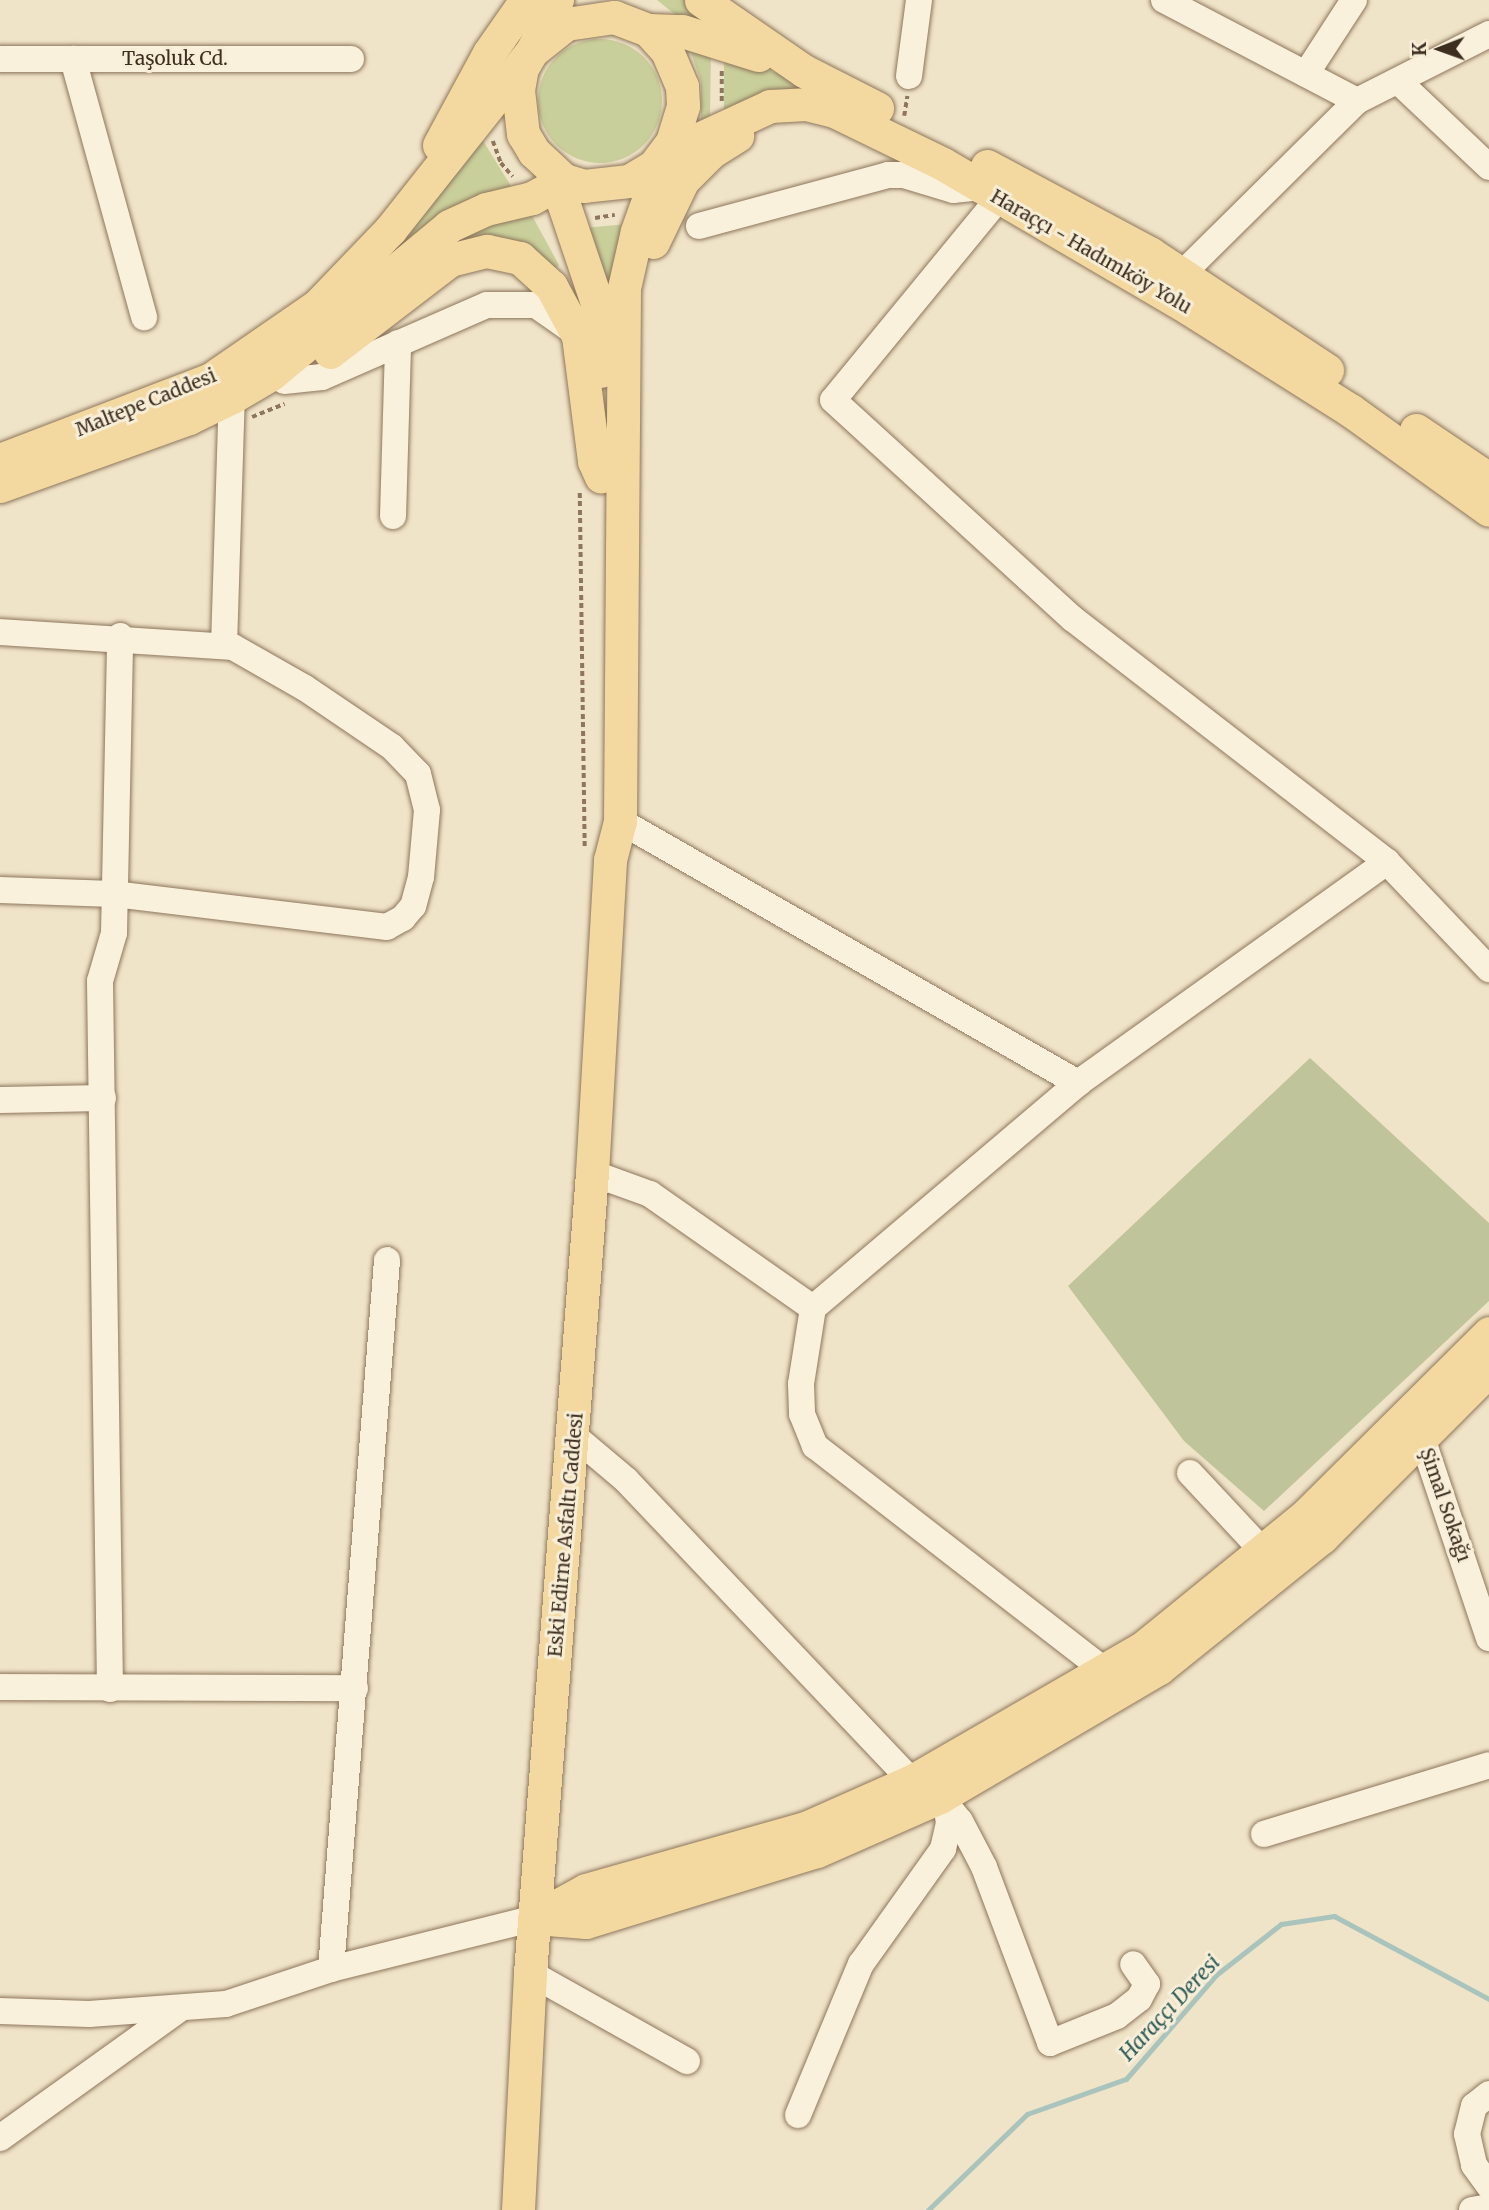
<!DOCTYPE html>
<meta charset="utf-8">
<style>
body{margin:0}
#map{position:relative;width:1489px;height:2210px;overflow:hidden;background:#f0e4c8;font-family:Merriweather,serif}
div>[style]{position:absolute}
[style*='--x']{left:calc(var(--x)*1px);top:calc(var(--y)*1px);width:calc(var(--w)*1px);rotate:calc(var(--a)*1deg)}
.green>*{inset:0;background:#c9cf9b}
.round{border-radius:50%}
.cemetery>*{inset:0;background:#bfc49a}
.stream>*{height:5px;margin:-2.5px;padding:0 2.5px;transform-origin:2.5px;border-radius:2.5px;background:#a9c4bc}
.path>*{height:3.5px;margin-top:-1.75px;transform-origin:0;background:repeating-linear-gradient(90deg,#8d765c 0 5px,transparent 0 8.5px)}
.roads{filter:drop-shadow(0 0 2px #8d765c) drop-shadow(0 0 2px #8d765c)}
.minor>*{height:26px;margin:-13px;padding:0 13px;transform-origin:13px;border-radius:13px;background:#faf1dc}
.major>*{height:33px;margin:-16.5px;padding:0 16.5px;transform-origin:16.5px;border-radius:16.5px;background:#f3d9a0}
span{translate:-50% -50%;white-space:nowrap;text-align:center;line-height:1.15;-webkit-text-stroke:6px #f7eed8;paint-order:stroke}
.street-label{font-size:19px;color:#3d2e20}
.water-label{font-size:21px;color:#2f5d5a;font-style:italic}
.north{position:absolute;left:1405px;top:14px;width:70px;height:70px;-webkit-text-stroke:5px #f7eed8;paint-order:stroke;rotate:269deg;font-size:19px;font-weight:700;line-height:28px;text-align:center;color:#3d2e20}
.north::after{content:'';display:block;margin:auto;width:24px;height:32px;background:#3d2e20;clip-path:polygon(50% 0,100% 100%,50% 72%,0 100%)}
</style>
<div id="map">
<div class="green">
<div style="clip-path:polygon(657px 0,693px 0,724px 25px,682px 20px)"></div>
<div class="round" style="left:538px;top:39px;width:124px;height:124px"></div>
<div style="clip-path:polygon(688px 44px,711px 49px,710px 117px,701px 122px,701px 82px)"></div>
<div style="clip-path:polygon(724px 55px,797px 80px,827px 91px,724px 111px)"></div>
<div style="clip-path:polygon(482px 139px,514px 191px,406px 245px,397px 235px)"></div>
<div style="clip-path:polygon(529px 210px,559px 265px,551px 274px,526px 251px,440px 244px)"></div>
<div style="clip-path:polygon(628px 224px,612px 301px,583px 228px)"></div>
</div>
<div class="cemetery">
<div style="clip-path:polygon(1310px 1058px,1489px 1223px,1489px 1301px,1264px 1511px,1184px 1441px,1068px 1286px)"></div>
</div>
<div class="stream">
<div style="--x:928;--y:2210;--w:138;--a:-44.1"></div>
<div style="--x:1027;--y:2114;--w:105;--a:-19.5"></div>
<div style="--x:1126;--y:2079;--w:138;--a:-49.1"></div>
<div style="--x:1216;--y:1975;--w:83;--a:-38.1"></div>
<div style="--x:1281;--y:1924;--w:54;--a:-8.6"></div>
<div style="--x:1334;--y:1916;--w:176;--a:28.2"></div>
</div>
<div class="path">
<div style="--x:722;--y:71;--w:31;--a:90"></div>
<div style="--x:904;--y:116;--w:20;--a:-81"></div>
<div style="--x:493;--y:141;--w:23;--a:70"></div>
<div style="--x:501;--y:163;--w:18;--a:49"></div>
<div style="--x:595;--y:218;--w:20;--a:-9"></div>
<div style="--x:252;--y:417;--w:35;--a:-22"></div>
<div style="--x:580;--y:493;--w:356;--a:89.2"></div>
</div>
<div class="roads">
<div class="minor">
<div style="--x:1164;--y:0;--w:218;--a:27.6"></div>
<div style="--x:0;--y:59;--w:351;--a:0"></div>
<div style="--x:73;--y:59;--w:268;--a:74.6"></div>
<div style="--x:1306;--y:74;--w:88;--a:-57"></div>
<div style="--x:909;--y:76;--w:77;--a:-82.5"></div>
<div style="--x:1398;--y:81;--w:125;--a:43.4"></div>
<div style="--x:999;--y:198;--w:261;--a:129.4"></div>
<div style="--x:833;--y:400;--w:325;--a:42.4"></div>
<div style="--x:1073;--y:619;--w:397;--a:37.7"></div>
<div style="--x:1387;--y:862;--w:148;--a:46.4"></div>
<div style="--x:699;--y:226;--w:196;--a:-15.1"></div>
<div style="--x:888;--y:175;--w:16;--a:0"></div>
<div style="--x:904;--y:175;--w:51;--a:17"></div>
<div style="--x:953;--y:190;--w:28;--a:-6"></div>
<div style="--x:1183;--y:273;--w:245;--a:-44.7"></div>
<div style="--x:1357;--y:101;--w:148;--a:-26.9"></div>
<div style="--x:284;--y:381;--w:38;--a:-6"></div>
<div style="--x:322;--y:377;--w:180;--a:-23.6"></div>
<div style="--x:487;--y:305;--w:49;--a:0"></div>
<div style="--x:536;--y:305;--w:45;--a:35.1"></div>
<div style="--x:393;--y:516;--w:173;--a:-88.3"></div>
<div style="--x:0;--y:632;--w:233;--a:3.7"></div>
<div style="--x:233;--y:647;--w:83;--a:29.7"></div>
<div style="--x:305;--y:688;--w:105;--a:34.1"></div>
<div style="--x:392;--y:747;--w:37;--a:46"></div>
<div style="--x:418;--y:774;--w:37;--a:76"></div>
<div style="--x:427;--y:810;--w:67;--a:95.1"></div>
<div style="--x:421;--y:877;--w:30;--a:105"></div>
<div style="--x:413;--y:906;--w:16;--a:130"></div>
<div style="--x:403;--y:918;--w:18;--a:151"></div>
<div style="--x:387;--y:927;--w:276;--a:-173.1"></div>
<div style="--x:113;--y:894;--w:113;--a:-178"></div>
<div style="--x:224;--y:646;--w:249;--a:-88.2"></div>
<div style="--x:620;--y:821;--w:528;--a:29.77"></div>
<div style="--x:0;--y:1100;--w:103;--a:-1.1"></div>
<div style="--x:592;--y:1173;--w:62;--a:19.9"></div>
<div style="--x:650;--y:1194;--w:199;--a:35"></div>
<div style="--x:813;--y:1308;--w:348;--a:-40.3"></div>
<div style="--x:1078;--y:1083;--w:380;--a:-35.6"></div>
<div style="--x:813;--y:1308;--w:77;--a:99"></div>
<div style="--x:801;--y:1384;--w:30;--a:88"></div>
<div style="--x:802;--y:1414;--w:35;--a:68"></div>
<div style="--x:815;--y:1446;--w:382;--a:37.8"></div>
<div style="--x:1409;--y:1425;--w:18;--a:45"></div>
<div style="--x:1422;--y:1438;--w:211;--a:71.5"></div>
<div style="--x:574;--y:1436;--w:68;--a:40.2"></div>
<div style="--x:626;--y:1480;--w:443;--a:46.5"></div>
<div style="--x:931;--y:1801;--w:15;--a:11"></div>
<div style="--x:946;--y:1804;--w:22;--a:51"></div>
<div style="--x:960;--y:1821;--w:52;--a:62.4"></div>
<div style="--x:984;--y:1867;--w:188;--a:69.4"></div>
<div style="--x:1050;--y:2043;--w:72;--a:-21.9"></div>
<div style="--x:1117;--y:2016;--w:28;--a:-38"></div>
<div style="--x:1139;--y:1999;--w:17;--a:-62"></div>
<div style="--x:1147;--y:1984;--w:24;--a:-125"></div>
<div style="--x:1190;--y:1473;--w:125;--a:47"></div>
<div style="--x:0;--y:1687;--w:355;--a:0.2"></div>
<div style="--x:110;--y:1689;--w:708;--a:-90.81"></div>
<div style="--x:100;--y:981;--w:50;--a:-73.7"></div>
<div style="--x:114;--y:933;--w:297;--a:-88.8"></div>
<div style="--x:1264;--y:1834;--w:235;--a:-17"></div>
<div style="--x:331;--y:1969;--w:711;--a:-85.48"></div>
<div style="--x:530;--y:1973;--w:180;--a:29.3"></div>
<div style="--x:0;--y:2011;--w:89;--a:1.9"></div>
<div style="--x:89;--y:2014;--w:137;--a:-4.2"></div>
<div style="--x:226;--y:2004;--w:111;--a:-18.4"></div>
<div style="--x:331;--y:1969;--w:210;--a:-14"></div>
<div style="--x:1489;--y:2094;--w:19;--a:141"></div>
<div style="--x:1474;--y:2106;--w:29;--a:104"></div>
<div style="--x:1467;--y:2134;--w:32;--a:77"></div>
<div style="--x:1474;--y:2165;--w:26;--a:54"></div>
<div style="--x:798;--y:2115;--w:164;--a:-67.4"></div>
<div style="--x:861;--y:1964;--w:141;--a:-54.5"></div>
<div style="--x:943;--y:1849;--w:27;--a:-77"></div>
<div style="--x:949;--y:1823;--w:19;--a:-99"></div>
<div style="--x:0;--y:2138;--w:218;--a:-35.7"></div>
<div style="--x:1472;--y:2210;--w:17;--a:-10"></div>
</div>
<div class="major">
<div style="--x:701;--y:0;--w:125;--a:34.6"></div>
<div style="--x:804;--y:71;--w:82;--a:26.9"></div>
<div style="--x:648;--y:30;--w:34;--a:2"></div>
<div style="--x:682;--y:31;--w:80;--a:17.5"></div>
<div style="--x:439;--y:145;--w:105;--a:-61.5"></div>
<div style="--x:489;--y:53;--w:65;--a:-55.1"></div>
<div style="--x:664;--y:155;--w:117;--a:-24.8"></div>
<div style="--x:770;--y:106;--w:36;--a:-3"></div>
<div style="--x:806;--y:104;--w:29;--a:14"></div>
<div style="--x:834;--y:111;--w:121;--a:25.9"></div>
<div style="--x:943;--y:164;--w:286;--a:30.4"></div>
<div style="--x:1190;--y:309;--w:189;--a:32.3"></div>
<div style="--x:1350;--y:410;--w:171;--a:35.7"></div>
<div style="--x:987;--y:166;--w:186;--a:28.2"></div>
<div style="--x:1151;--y:254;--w:211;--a:33.4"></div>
<div style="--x:564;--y:180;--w:25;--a:90"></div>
<div style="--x:564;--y:205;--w:103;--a:71.4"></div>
<div style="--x:597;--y:303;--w:68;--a:86.6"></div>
<div style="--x:653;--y:242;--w:69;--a:-64.2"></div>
<div style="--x:683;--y:180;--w:40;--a:-45"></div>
<div style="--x:711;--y:152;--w:31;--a:-32"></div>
<div style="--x:330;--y:352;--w:151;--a:-37.5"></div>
<div style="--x:450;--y:260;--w:38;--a:-14"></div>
<div style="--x:487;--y:251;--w:34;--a:12"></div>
<div style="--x:520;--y:258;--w:42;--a:42.1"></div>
<div style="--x:551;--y:286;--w:57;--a:61.6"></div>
<div style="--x:578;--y:336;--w:126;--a:82.7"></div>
<div style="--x:594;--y:461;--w:17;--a:66"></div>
<div style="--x:1416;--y:430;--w:88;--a:33.9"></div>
<div style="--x:0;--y:460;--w:226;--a:-21"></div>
<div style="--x:211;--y:379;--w:129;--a:-34.6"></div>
<div style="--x:317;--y:306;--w:105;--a:-46.2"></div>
<div style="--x:390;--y:230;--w:228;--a:-51.6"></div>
<div style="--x:532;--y:51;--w:43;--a:-38.5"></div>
<div style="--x:566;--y:24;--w:49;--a:-8.3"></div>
<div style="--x:614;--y:17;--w:36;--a:21"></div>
<div style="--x:648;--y:30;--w:28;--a:48"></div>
<div style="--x:667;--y:51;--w:38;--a:67"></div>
<div style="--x:682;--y:86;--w:20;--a:87"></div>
<div style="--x:683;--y:106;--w:38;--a:107"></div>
<div style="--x:672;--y:142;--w:30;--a:127"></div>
<div style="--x:654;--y:166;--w:29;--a:149"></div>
<div style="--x:629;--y:181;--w:45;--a:173.7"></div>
<div style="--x:584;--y:186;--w:21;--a:-163"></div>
<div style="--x:564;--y:180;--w:41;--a:-137"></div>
<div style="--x:534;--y:152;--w:21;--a:-121"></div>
<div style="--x:523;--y:134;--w:44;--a:-96.5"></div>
<div style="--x:518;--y:90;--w:22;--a:-80"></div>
<div style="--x:522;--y:68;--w:20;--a:-60"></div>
<div style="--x:532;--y:51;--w:57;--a:-63.9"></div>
<div style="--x:0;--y:486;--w:201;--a:-19.8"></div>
<div style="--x:189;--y:418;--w:48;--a:-26"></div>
<div style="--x:232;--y:397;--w:45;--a:-30.5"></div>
<div style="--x:271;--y:374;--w:231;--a:-39.7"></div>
<div style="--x:449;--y:226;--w:41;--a:-24.7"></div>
<div style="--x:486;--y:209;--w:47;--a:-13.4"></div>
<div style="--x:532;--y:198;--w:37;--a:-29"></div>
<div style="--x:535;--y:1918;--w:58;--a:-28.8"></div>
<div style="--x:586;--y:1890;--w:231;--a:-15.8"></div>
<div style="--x:808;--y:1827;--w:114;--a:-23.9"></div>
<div style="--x:912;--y:1781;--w:268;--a:-30"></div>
<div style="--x:1144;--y:1647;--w:206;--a:-39.1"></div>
<div style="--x:1304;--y:1517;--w:261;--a:-44.8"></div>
<div style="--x:535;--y:1918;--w:51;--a:4.5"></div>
<div style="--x:586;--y:1922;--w:242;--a:-17.1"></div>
<div style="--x:817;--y:1851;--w:134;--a:-23.7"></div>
<div style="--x:940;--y:1797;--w:254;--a:-30.5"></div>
<div style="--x:1159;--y:1668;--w:209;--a:-38.8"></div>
<div style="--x:1322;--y:1537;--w:236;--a:-45"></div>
<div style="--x:518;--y:2210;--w:237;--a:-87.1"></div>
<div style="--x:530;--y:1973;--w:802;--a:-85.57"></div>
<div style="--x:592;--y:1173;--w:314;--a:-86.7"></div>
<div style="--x:610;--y:860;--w:40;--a:-75.6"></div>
<div style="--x:620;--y:821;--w:533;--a:-89.57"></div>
<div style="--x:624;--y:288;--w:58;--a:-77.2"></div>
<div style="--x:637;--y:231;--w:81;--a:-70.4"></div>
</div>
</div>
<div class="street-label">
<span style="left:175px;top:59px">Taşoluk Cd.</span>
<span style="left:1091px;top:252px;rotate:30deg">Haraççı - Hadımköy Yolu</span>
<span style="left:146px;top:403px;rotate:-22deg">Maltepe Caddesi</span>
<span style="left:1445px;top:1505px;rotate:71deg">Şimal Sokağı</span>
<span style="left:566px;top:1535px;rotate:-85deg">Eski Edirne Asfaltı Caddesi</span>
</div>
<div class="water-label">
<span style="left:1170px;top:2008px;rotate:-47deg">Haraççı Deresi</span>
</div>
<div class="north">K</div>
</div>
